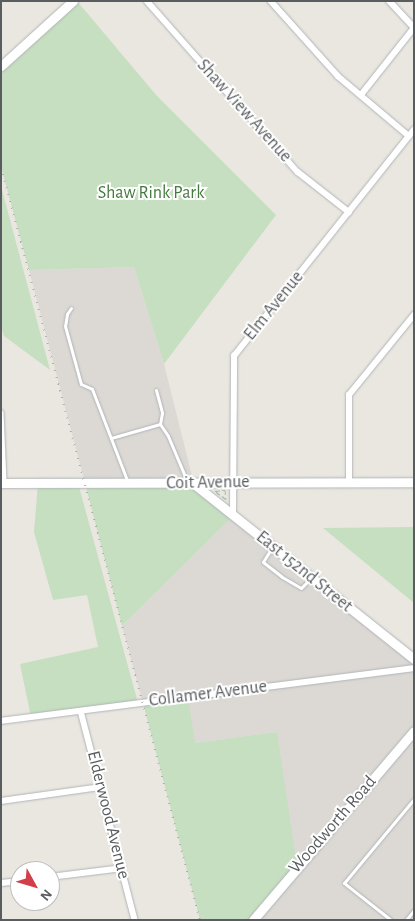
<!DOCTYPE html>
<style>
body{margin:0}
#map{position:relative;width:415px;height:921px;overflow:hidden;background:#eae7e1;font-family:"Alegreya Sans",sans-serif}
div>[style]{position:absolute}
[style*='--x']{left:calc(var(--x)*1px);top:calc(var(--y)*1px);width:calc(var(--w)*1px);rotate:calc(var(--a)*1deg)}
.industrial>*{inset:0;background:#dcd9d5}
.green>*{inset:0;background:#c5dfc0}
.path>*{height:1px;margin-top:-0.5px;transform-origin:0;background:repeating-linear-gradient(90deg,#9cc1a1 0 5px,transparent 0 7.5px)}
.roads{filter:drop-shadow(0 0 1px #b1b4b7) drop-shadow(0 0 1px #b1b4b7)}
.lane>*{height:3px;margin:-1.5px;padding:0 1.5px;transform-origin:1.5px;border-radius:1.5px;background:#fff}
.street>*{height:5.5px;margin:-2.75px;padding:0 2.75px;transform-origin:2.75px;border-radius:2.75px;background:#fff}
.secondary>*{height:9px;margin:-4.5px;padding:0 4.5px;transform-origin:4.5px;border-radius:4.5px;background:#fff}
.rail>*{height:2px;margin-top:-1px;transform-origin:0;background:repeating-linear-gradient(90deg,#afb0b0 0 1px,transparent 0 7px)}
span{translate:-50% -50%;white-space:nowrap;text-align:center;line-height:1.15;-webkit-text-stroke:4px #fff;paint-order:stroke}
.street-label{font-size:18px;color:#595d60}
.park-label{font-size:18px;color:#447b3e}
.frame{position:absolute;inset:0;border:2px solid #595d60;pointer-events:none}
.north{position:absolute;left:10px;top:861px;width:50px;height:50px;box-sizing:border-box;background:#fff;border:1px solid #bdbebf;border-radius:50%;rotate:129deg;font-size:14px;font-weight:700;line-height:20px;text-align:center;color:#595d60}
.north::after{content:'';display:block;margin:auto;width:18px;height:22px;background:#d23f4a;clip-path:polygon(50% 0,100% 100%,50% 72%,0 100%)}
</style>
<div id="map">
<div class="industrial">
<div style="clip-path:polygon(134px 267px,164px 364px,194px 484px,85px 483px,29px 270px)"></div>
<div style="clip-path:polygon(233px 516px,414px 659px,414px 920px,253px 920px,277px 732px,195px 743px,143px 703px,122px 626px)"></div>
</div>
<div class="green">
<div style="clip-path:polygon(77px 1px,157px 96px,276px 215px,164px 364px,134px 267px,29px 270px,1px 167px,1px 66px)"></div>
<div style="clip-path:polygon(1px 186px,50px 370px,4px 336px,1px 327px)"></div>
<div style="clip-path:polygon(38px 483px,78px 483px,138px 703px,31px 717px,20px 664px,98px 647px,87px 595px,53px 600px,34px 532px)"></div>
<div style="clip-path:polygon(85px 483px,194px 484px,233px 516px,122px 626px)"></div>
<div style="clip-path:polygon(414px 527px,414px 603px,323px 528px)"></div>
<div style="clip-path:polygon(188px 697px,195px 743px,277px 732px,297px 866px,253px 920px,200px 920px,143px 703px)"></div>
</div>
<div class="path">
<div style="--x:225;--y:490;--w:9;--a:84"></div>
<div style="--x:226;--y:499;--w:14;--a:-144"></div>
<div style="--x:215;--y:491;--w:10;--a:-6"></div>
</div>
<div class="roads">
<div class="lane">
<div style="--x:71;--y:308;--w:7;--a:124"></div>
<div style="--x:67;--y:314;--w:12;--a:99"></div>
<div style="--x:65;--y:326;--w:60;--a:74.6"></div>
<div style="--x:81;--y:384;--w:12;--a:24"></div>
<div style="--x:92;--y:389;--w:97;--a:69"></div>
<div style="--x:156;--y:390;--w:24;--a:75"></div>
<div style="--x:162;--y:413;--w:11;--a:100"></div>
<div style="--x:160;--y:424;--w:14;--a:56"></div>
<div style="--x:168;--y:436;--w:49;--a:67.1"></div>
<div style="--x:111;--y:438;--w:51;--a:-15.9"></div>
<div style="--x:271;--y:549;--w:15;--a:122"></div>
<div style="--x:263;--y:562;--w:24;--a:38"></div>
<div style="--x:282;--y:577;--w:22;--a:30"></div>
<div style="--x:301;--y:588;--w:14;--a:-45"></div>
<div style="--x:391;--y:920;--w:60;--a:-141.8"></div>
<div style="--x:344;--y:883;--w:109;--a:-50.2"></div>
<div style="--x:406;--y:920;--w:13;--a:-51"></div>
</div>
<div class="street">
<div style="--x:147;--y:1;--w:228;--a:48.6"></div>
<div style="--x:298;--y:172;--w:65;--a:38.1"></div>
<div style="--x:271;--y:1;--w:101;--a:48.2"></div>
<div style="--x:338;--y:76;--w:93;--a:40.2"></div>
<div style="--x:361;--y:95;--w:85;--a:-51.7"></div>
<div style="--x:414;--y:28;--w:37;--a:-133"></div>
<div style="--x:1;--y:413;--w:70;--a:87.5"></div>
<div style="--x:349;--y:483;--w:88;--a:-90"></div>
<div style="--x:349;--y:395;--w:103;--a:-50.9"></div>
<div style="--x:233;--y:515;--w:159;--a:-89.6"></div>
<div style="--x:234;--y:356;--w:289;--a:-51.5"></div>
<div style="--x:81;--y:711;--w:216;--a:75.5"></div>
<div style="--x:1;--y:721;--w:416;--a:-7.3"></div>
<div style="--x:1;--y:801;--w:101;--a:-8"></div>
<div style="--x:50;--y:877;--w:73;--a:-7.1"></div>
<div style="--x:1;--y:883;--w:19;--a:-6"></div>
</div>
<div class="secondary">
<div style="--x:1;--y:66;--w:97;--a:-42.1"></div>
<div style="--x:1;--y:483;--w:413;--a:-0.1"></div>
<div style="--x:194;--y:484;--w:281;--a:38.5"></div>
<div style="--x:253;--y:920;--w:248;--a:-49.6"></div>
</div>
</div>
<div class="rail">
<div style="--x:1;--y:167;--w:779;--a:75.2"></div>
</div>
<div class="street-label">
<span style="left:244px;top:111px;rotate:48deg">Shaw View Avenue</span>
<span style="left:274px;top:306px;rotate:-51deg">Elm Avenue</span>
<span style="left:208px;top:483px;rotate:-1deg">Coit Avenue</span>
<span style="left:304px;top:572px;rotate:39deg">East 152nd Street</span>
<span style="left:208px;top:694px;rotate:-7deg">Collamer Avenue</span>
<span style="left:108px;top:815px;rotate:76deg">Elderwood Avenue</span>
<span style="left:333px;top:825px;rotate:-49deg">Woodworth Road</span>
</div>
<div class="park-label">
<span style="left:151px;top:193px">Shaw Rink Park</span>
</div>
<div class="frame"></div>
<div class="north">N</div>
</div>
